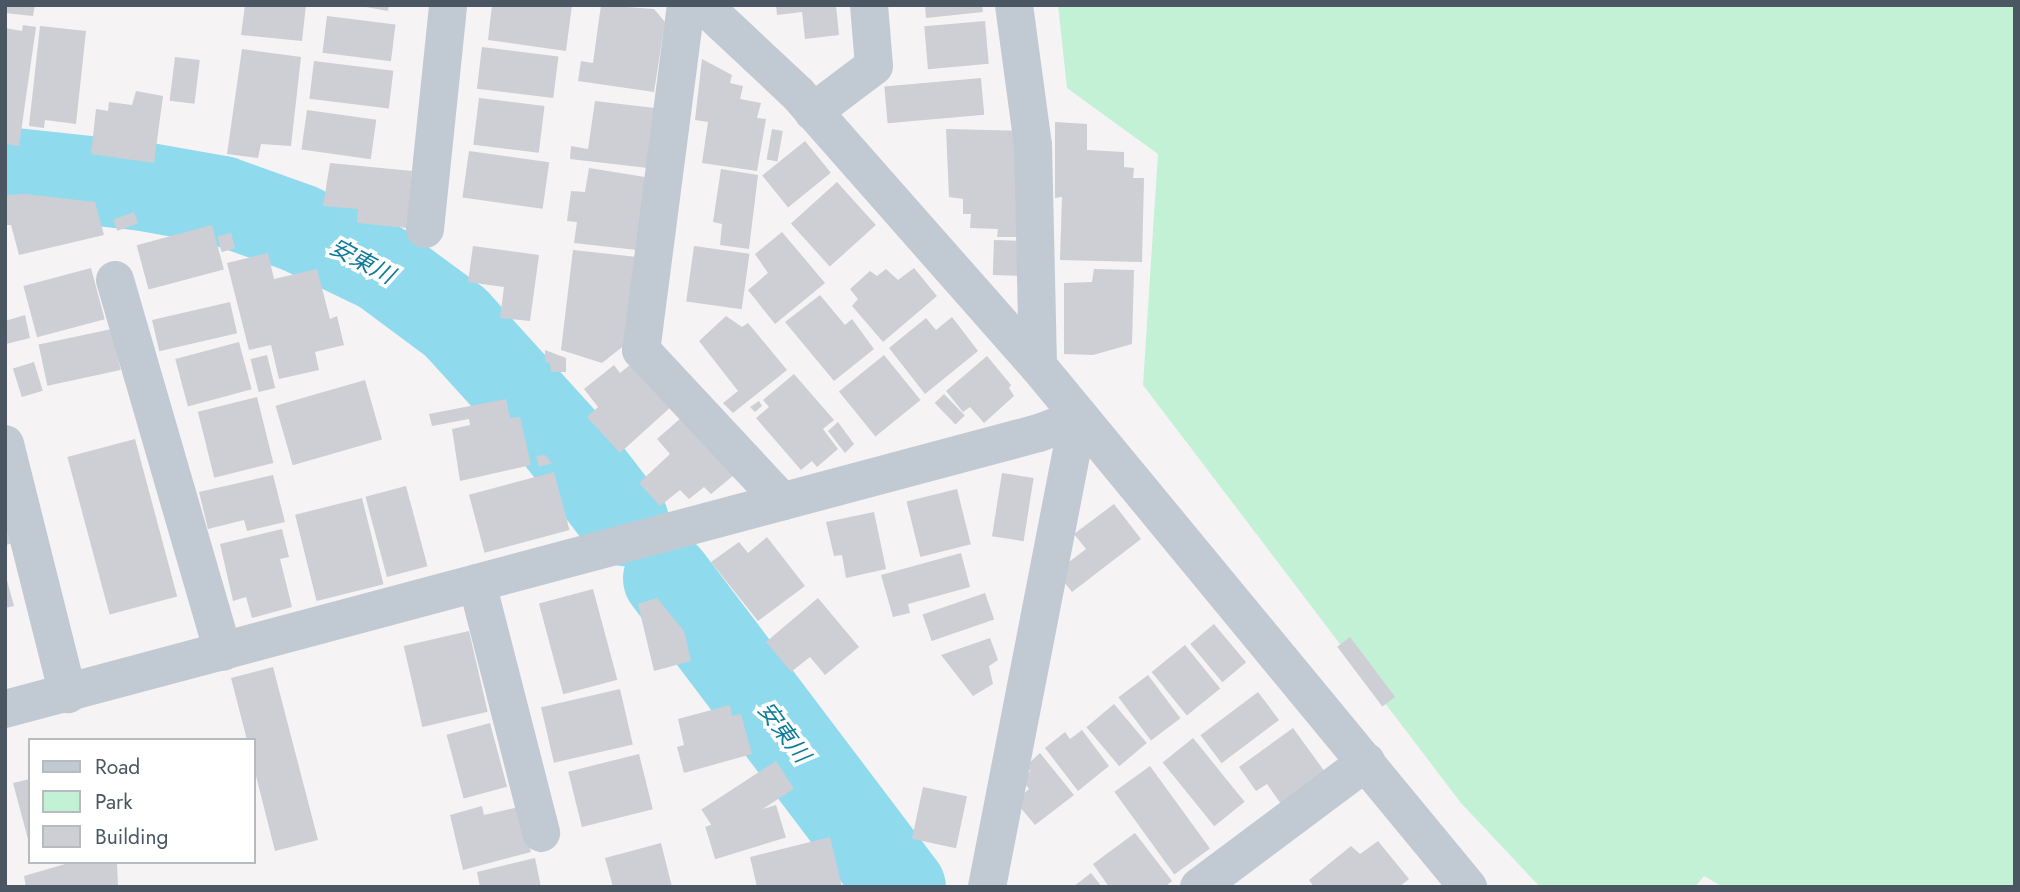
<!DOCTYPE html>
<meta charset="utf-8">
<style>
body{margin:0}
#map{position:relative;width:2020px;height:892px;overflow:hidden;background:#f5f3f3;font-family:Jost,"Noto Sans JP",sans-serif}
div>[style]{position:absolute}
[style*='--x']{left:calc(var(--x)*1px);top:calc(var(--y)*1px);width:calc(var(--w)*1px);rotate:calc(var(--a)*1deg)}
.green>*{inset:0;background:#c3f1d5}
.river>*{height:89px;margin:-44.5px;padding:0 44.5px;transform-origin:44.5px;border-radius:44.5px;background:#90daee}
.building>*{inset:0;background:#cdcfd5;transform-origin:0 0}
.minor>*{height:38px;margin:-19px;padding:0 19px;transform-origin:19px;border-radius:19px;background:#c1cad2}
span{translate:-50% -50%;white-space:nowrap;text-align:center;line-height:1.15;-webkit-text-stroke:7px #fff;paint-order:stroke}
.water-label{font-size:23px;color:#0c7c9b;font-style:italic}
.frame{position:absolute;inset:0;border:7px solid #4a5661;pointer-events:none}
.legend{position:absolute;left:28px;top:738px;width:228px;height:126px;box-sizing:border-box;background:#fff;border:2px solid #b7bbc0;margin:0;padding:9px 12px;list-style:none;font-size:21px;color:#4a5661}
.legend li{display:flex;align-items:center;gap:14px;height:35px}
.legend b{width:35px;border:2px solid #b7bbc0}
</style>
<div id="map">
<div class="green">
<div style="clip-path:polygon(1058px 5px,2015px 5px,2015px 887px,1723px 887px,1704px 876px,1695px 887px,1540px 887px,1461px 803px,1143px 385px,1158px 154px,1067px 88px)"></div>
</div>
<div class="river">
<div style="--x:5;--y:171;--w:133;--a:6.1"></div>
<div style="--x:137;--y:185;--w:85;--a:10.1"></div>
<div style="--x:221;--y:200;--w:83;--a:19.7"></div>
<div style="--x:299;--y:228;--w:92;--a:25.7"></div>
<div style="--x:382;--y:268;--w:91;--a:36.5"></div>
<div style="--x:455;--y:322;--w:156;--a:47.8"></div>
<div style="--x:560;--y:438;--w:105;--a:52.4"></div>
<div style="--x:667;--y:578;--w:388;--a:52.9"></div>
</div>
<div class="building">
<div style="clip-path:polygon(5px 5px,35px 5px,33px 16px,5px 13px)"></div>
<div style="clip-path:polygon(245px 5px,306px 5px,302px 41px,241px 35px)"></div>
<div style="clip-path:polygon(355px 5px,389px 5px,388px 11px)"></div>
<div style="clip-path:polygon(492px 5px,572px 5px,566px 51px,488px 40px)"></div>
<div style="clip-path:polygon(601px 5px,654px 9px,665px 22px,654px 92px,578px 81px,581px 61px,593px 63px)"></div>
<div style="clip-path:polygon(776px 5px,836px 5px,839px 35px,805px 39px,802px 12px,777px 15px)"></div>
<div style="clip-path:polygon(925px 5px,982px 5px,983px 12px,926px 18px)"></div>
<div style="left:327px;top:16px;width:69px;height:37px;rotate:7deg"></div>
<div style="left:985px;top:21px;width:43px;height:61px;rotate:85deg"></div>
<div style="clip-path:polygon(23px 25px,36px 27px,19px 146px,5px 144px,5px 28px,22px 31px)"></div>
<div style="clip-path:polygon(40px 26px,86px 31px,76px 124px,45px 120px,44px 128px,29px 126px)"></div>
<div style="left:482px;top:47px;width:77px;height:42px;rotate:7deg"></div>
<div style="clip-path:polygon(242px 49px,301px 57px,291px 146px,261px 144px,258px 158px,227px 154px)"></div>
<div style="left:175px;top:57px;width:25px;height:44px;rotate:7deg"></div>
<div style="clip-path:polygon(702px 59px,732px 75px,730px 83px,743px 86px,740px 99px,761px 103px,757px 118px,766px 119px,757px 171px,702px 163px,708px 122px,695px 120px)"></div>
<div style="left:314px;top:61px;width:80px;height:38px;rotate:7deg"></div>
<div style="left:981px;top:78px;width:37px;height:97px;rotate:85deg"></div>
<div style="clip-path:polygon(136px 91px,163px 96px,154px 163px,91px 154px,96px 109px,108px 111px,109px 102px,132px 105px)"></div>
<div style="left:479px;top:98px;width:66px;height:47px;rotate:7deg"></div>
<div style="clip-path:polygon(595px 101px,655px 108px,648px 168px,570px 159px,571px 146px,588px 149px)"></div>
<div style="left:307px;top:110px;width:70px;height:40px;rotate:8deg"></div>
<div style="clip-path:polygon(1055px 122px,1087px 124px,1087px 150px,1124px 152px,1124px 167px,1134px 168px,1133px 178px,1144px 178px,1142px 262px,1060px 260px,1062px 197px,1055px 198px)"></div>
<div style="left:772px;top:129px;width:11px;height:31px;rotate:10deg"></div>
<div style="clip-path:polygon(946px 129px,1023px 131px,1028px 237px,997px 237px,998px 229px,970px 228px,971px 214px,963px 214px,963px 199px,949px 197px)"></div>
<div style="left:805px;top:141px;width:41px;height:55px;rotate:51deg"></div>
<div style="left:469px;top:151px;width:81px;height:47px;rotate:8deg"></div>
<div style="clip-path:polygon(330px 163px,412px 171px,407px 228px,357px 223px,358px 209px,323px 206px)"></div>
<div style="clip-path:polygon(589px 168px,645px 177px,637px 250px,574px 243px,577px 222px,567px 221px,571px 191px,585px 192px)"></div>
<div style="clip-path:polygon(721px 169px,758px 175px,749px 249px,720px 245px,722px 224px,713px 222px)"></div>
<div style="left:837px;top:182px;width:58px;height:62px;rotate:48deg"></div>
<div style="clip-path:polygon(25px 194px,95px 202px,104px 235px,19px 255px,11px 225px,5px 225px,5px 195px)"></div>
<div style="left:134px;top:212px;width:12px;height:22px;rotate:70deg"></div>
<div style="left:212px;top:225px;width:46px;height:78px;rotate:75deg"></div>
<div style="clip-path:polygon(782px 232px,825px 283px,775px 324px,748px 290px,768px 273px,755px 254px)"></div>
<div style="left:231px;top:233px;width:16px;height:14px;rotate:75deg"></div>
<div style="left:994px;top:240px;width:35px;height:35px;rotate:2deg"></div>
<div style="clip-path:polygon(473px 246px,539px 255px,530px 321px,500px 318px,504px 287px,468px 282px)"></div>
<div style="left:694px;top:246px;width:56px;height:56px;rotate:8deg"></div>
<div style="clip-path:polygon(573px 250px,637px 257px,626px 344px,602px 363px,561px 350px)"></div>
<div style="clip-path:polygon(268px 253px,274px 279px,317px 269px,330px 319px,337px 316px,344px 345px,315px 352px,319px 370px,279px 379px,271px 345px,249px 350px,227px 263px)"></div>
<div style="left:91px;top:268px;width:53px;height:70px;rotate:75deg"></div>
<div style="clip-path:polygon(914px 268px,937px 296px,883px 342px,852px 306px,858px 299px,850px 289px,870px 271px,877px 276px,886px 269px,898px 280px)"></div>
<div style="clip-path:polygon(1094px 269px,1134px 270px,1132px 344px,1093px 355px,1064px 354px,1064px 283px,1092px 282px)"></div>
<div style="clip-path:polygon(820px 295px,845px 325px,852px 319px,874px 349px,834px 381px,785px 322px)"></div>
<div style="left:230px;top:302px;width:32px;height:80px;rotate:77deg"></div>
<div style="clip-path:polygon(25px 315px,30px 338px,6px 344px,5px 321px)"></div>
<div style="clip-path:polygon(726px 316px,742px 327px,748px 323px,787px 370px,733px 413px,723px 403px,738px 391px,699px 341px)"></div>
<div style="clip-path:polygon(952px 317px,978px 351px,925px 394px,889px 348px,926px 318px,936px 330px)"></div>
<div style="left:112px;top:329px;width:42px;height:75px;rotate:78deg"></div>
<div style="left:239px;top:342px;width:49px;height:66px;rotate:75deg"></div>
<div style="clip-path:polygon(545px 350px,566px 358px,566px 372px,551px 372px,550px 363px,545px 362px)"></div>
<div style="left:267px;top:355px;width:34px;height:17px;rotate:76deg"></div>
<div style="left:884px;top:355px;width:58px;height:58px;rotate:51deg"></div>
<div style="clip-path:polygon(987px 356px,1011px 385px,1009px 388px,1014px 396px,984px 423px,970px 407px,963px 412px,946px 391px)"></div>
<div style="clip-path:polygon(635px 361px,673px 405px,620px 453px,587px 417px,598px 407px,584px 389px,614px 365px,620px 373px)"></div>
<div style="left:34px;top:362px;width:30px;height:22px;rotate:73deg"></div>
<div style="clip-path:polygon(794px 374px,834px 420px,823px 429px,838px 449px,817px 467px,812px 461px,801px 470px,756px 418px,769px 407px,763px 400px)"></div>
<div style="left:365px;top:380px;width:62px;height:93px;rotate:74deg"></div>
<div style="left:944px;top:394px;width:30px;height:13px;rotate:46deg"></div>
<div style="left:257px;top:397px;width:68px;height:61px;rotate:76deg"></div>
<div style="clip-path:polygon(506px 399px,510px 418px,520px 417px,531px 465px,460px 481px,452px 429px,470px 425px,469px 419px,432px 426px,429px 414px)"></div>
<div style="clip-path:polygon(759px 401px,762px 406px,755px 412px,750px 407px)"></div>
<div style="clip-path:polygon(682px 417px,734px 475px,711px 494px,704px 487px,689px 499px,680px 490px,660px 506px,639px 483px,670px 454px,657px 439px)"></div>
<div style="clip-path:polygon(838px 422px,854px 444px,845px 453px,828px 431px)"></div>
<div style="left:135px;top:439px;width:163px;height:70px;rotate:75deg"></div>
<div style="clip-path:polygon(545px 455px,552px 463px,539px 467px,536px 456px)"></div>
<div style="left:554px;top:472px;width:60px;height:88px;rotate:75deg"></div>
<div style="left:1002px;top:473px;width:32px;height:64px;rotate:9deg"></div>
<div style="clip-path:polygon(273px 475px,285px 522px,247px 531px,244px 520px,208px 529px,199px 492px)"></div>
<div style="left:406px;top:486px;width:83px;height:42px;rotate:75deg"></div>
<div style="left:957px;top:489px;width:57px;height:52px;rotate:76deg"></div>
<div style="left:362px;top:498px;width:89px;height:69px;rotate:76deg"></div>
<div style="clip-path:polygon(1114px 504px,1141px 539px,1072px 592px,1061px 578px,1069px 562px,1086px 549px,1074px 534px)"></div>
<div style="clip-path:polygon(5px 507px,15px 543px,5px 545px)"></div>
<div style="clip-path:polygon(874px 512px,886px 569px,846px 578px,842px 555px,834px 556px,826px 522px)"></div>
<div style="clip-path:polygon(282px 529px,289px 557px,280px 559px,292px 607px,252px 618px,246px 597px,233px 601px,220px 544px)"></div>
<div style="clip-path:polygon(767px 537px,805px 586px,758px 621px,711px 562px,739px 542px,748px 553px)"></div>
<div style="clip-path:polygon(961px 553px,970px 587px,908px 604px,910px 613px,893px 617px,881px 575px)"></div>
<div style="clip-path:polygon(5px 573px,14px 606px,5px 608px)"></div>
<div style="left:593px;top:589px;width:94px;height:56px;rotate:75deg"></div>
<div style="left:985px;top:593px;width:28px;height:66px;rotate:71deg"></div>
<div style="clip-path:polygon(657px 598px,684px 631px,691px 661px,654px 671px,638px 604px)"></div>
<div style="clip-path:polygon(818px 598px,859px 647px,825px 675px,810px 657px,791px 672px,766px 642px)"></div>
<div style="left:1214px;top:624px;width:50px;height:31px;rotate:50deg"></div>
<div style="left:469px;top:631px;width:83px;height:67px;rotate:77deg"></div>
<div style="left:1350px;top:637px;width:75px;height:16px;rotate:53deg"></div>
<div style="clip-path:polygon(990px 638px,998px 660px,989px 666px,993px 684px,973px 696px,941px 655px)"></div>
<div style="left:1185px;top:645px;width:56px;height:43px;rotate:51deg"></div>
<div style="clip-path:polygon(273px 667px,318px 840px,275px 851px,254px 768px,254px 740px,247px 740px,231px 678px)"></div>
<div style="left:1148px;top:675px;width:54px;height:37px;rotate:53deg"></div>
<div style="left:620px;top:689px;width:57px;height:81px;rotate:77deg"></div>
<div style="left:1258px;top:692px;width:35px;height:72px;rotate:53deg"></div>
<div style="left:1114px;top:704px;width:51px;height:36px;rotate:50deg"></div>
<div style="clip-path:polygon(730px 705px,732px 716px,741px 714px,752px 754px,684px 773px,677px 747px,684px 745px,678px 719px)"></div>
<div style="left:490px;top:723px;width:66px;height:45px;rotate:75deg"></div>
<div style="clip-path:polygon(1293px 728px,1325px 772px,1281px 804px,1267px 784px,1256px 791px,1239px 767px)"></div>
<div style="clip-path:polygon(1082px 730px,1109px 766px,1078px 791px,1045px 748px,1065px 732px,1070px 739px)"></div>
<div style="left:1193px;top:738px;width:82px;height:39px;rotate:51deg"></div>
<div style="clip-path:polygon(1040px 753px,1074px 795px,1035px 825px,1015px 801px,1029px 789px,1021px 778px,1030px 771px,1027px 765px)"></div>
<div style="left:639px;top:754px;width:57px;height:73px;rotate:76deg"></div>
<div style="left:776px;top:761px;width:33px;height:89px;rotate:57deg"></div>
<div style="left:1150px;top:766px;width:102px;height:44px;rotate:54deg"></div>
<div style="clip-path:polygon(30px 779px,30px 843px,29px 843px,13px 783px)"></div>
<div style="left:923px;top:787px;width:45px;height:53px;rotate:12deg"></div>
<div style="left:776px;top:805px;width:34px;height:74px;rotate:73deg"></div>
<div style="clip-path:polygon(482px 806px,484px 815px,519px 807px,531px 852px,463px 870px,450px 815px)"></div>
<div style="clip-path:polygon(1135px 833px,1172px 881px,1165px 887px,1109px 887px,1093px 864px)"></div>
<div style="clip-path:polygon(830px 837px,842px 887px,757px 887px,750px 857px)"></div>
<div style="clip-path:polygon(1378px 841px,1409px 879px,1399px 887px,1314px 887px,1309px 880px,1351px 846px,1360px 854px)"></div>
<div style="clip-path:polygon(661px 843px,672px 887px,613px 887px,605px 858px)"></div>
<div style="clip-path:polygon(535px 858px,541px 887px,480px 887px,477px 872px)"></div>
<div style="clip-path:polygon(72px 862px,117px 862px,118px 887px,26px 887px,24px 876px)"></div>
<div style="clip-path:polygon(1091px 873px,1102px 887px,1073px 887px)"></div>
</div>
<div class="minor">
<div style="--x:686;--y:5;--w:348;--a:97.4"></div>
<div style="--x:641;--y:350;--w:207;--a:47"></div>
<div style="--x:703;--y:5;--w:130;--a:43.1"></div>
<div style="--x:798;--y:94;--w:363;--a:48.6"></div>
<div style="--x:1038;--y:366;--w:676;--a:50.47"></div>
<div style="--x:1014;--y:5;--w:141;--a:82.3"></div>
<div style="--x:1033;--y:145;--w:221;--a:88.7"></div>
<div style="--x:813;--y:112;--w:76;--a:-37"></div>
<div style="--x:874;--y:66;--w:61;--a:-94.7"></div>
<div style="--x:425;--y:229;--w:225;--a:-84.1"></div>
<div style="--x:115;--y:280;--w:387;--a:73.8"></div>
<div style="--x:5;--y:444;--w:258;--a:75.9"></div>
<div style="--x:477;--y:583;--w:258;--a:75.6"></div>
<div style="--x:5;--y:709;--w:1070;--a:-14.95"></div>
<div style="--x:1039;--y:433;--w:42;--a:-21"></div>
<div style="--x:987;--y:887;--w:478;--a:-79"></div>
<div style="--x:1199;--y:887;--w:209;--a:-36.8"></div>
</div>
<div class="water-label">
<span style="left:362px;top:261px;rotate:28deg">安東川</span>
<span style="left:784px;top:732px;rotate:53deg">安東川</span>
</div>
<div class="frame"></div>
<ul class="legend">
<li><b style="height:9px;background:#c1cad2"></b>Road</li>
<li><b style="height:19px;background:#c3f1d5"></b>Park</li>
<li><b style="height:19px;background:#cdcfd5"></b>Building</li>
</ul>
</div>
